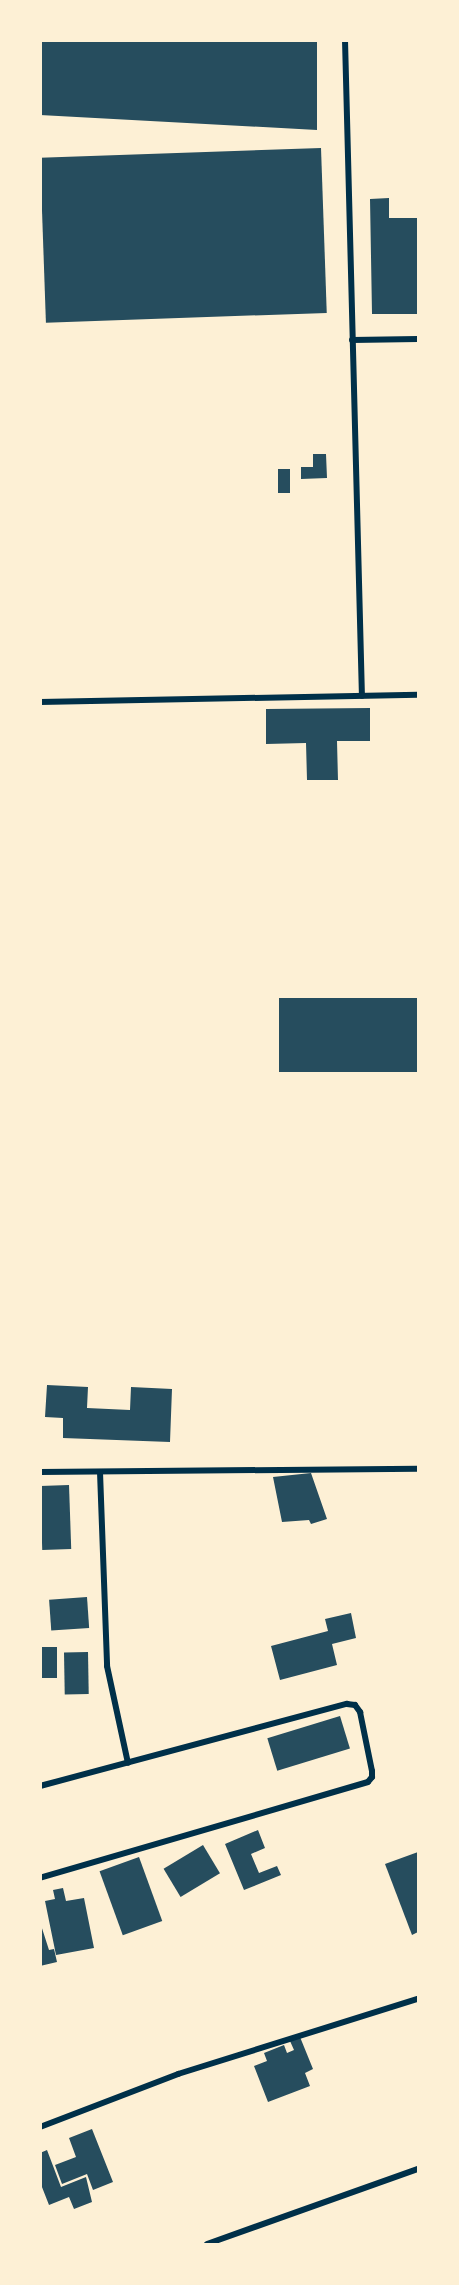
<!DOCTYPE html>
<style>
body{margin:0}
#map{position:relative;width:459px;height:2285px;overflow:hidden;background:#fdf0d5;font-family:"Fira Sans Condensed",sans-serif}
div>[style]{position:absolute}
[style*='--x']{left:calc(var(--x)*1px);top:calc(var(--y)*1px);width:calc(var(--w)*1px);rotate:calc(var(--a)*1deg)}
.building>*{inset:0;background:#264d5e;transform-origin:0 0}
.minor>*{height:6px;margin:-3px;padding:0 3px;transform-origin:3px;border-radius:3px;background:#003049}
span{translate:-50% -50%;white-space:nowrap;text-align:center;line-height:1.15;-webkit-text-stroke:5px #fdf0d5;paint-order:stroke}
.frame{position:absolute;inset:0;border:42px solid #fdf0d5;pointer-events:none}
</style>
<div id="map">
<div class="building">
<div style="clip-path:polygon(40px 40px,317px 40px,317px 130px,40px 115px)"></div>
<div style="left:321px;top:148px;width:165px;height:281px;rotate:88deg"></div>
<div style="clip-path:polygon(389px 198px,389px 218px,418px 218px,418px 314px,372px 314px,370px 199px)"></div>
<div style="clip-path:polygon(313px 454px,326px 454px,327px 478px,301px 479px,301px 467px,313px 467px)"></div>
<div style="left:278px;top:469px;width:12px;height:24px"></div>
<div style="clip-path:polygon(370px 708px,370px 741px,337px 741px,338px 780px,307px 780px,306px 743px,266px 744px,266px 709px)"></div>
<div style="left:418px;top:998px;width:74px;height:139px;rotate:90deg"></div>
<div style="clip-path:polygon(47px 1385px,88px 1387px,87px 1408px,130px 1410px,131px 1387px,172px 1389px,170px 1442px,63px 1438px,63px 1418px,45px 1417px)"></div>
<div style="clip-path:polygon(311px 1473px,327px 1519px,311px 1524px,309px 1520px,282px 1522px,273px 1477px)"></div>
<div style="left:69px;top:1485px;width:64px;height:29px;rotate:88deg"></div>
<div style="left:87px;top:1597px;width:31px;height:38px;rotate:86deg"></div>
<div style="clip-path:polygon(351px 1613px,356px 1638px,332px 1644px,337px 1665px,280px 1680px,271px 1646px,328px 1631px,325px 1619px)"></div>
<div style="left:40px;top:1647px;width:17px;height:31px"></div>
<div style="left:88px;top:1652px;width:42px;height:24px;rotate:89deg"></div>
<div style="left:340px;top:1716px;width:34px;height:76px;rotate:73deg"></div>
<div style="clip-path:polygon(258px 1830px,265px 1848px,251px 1854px,259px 1873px,277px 1866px,281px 1875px,244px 1890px,225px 1844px)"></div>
<div style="left:203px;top:1845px;width:33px;height:46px;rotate:59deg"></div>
<div style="clip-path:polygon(418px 1852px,418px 1932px,412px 1935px,385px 1864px)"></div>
<div style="left:139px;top:1857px;width:68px;height:42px;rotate:70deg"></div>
<div style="clip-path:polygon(63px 1888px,66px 1901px,84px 1898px,94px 1948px,56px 1955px,45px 1901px,55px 1899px,53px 1890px)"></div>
<div style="clip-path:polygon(40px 1922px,49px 1950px,54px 1949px,57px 1962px,40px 1966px)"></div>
<div style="clip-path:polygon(300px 2037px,313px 2069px,305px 2073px,310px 2086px,268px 2102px,254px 2066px,267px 2061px,264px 2053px,284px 2045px,287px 2053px,294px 2050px,290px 2041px)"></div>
<div style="clip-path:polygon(92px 2129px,113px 2182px,93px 2190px,87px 2174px,62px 2184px,55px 2165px,76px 2157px,69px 2138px)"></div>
<div style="clip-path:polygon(47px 2150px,61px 2187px,86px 2177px,92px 2202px,74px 2209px,69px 2197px,49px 2205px,40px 2182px,40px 2153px)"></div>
</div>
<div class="minor">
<div style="--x:345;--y:40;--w:656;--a:88.52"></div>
<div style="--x:352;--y:340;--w:66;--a:-0.9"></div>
<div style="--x:40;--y:702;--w:378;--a:-1.1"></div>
<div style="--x:40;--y:1472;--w:378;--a:-0.5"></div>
<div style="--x:100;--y:1472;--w:194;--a:87.9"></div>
<div style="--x:107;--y:1666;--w:99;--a:77.8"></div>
<div style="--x:40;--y:1786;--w:318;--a:-15"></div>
<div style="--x:347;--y:1704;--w:8;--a:7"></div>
<div style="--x:355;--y:1705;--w:9;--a:54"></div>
<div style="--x:360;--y:1712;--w:60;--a:78.5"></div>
<div style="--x:372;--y:1771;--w:6;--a:90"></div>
<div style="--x:372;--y:1777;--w:6;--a:129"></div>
<div style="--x:368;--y:1782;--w:342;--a:163.7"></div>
<div style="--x:40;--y:2127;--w:148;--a:-21"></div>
<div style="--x:178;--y:2074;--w:251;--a:-17.4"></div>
<div style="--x:207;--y:2244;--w:224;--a:-19.6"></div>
</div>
<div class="frame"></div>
</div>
